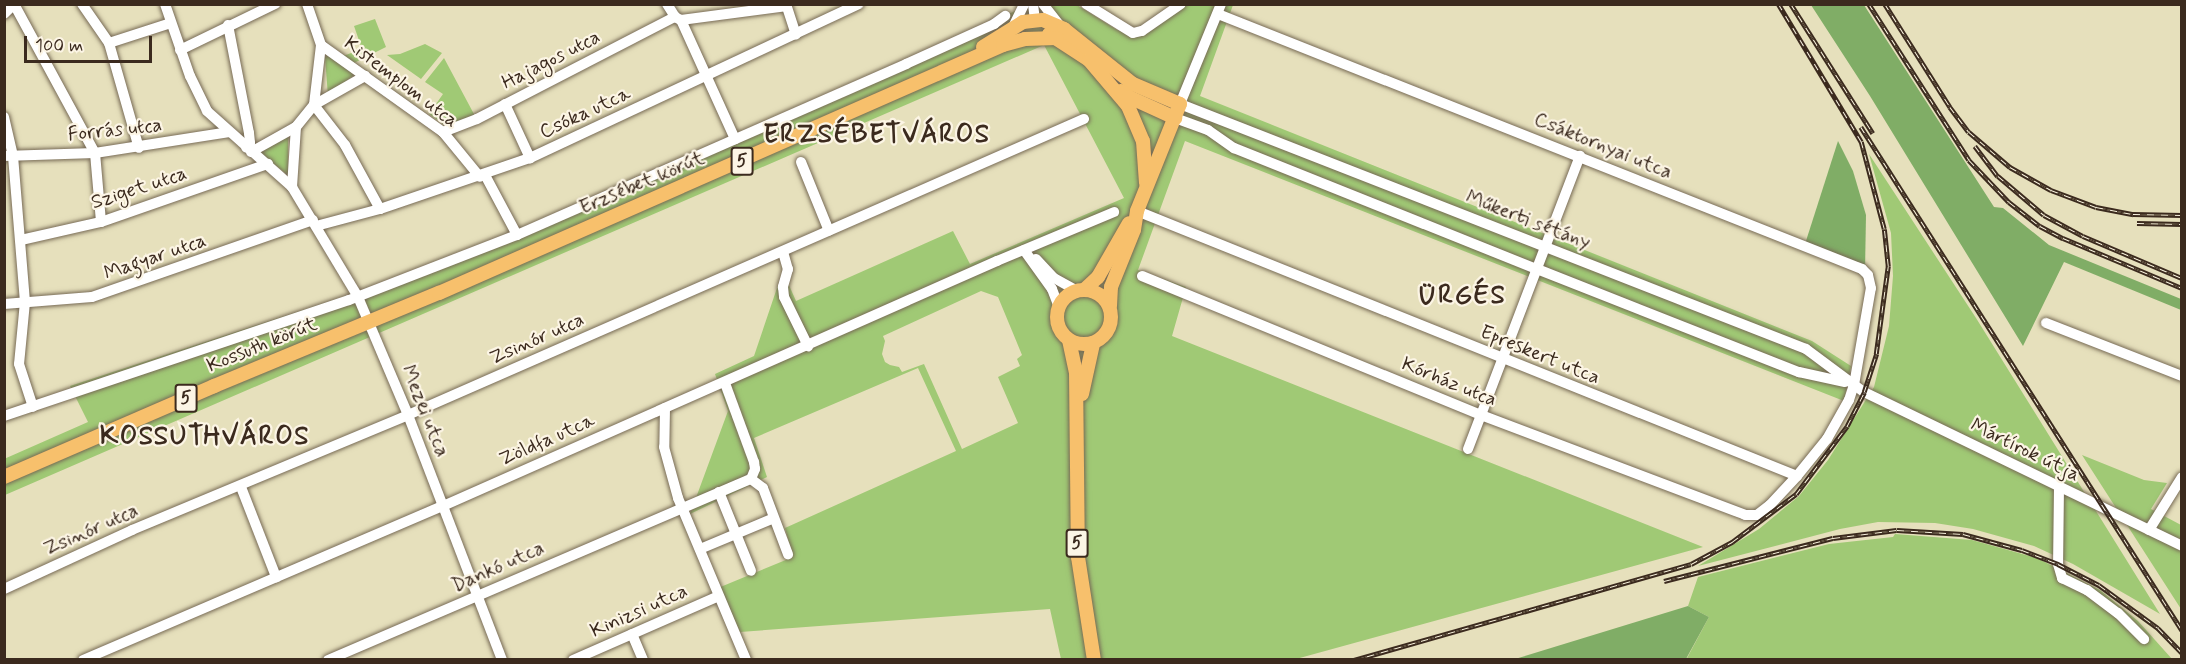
<!DOCTYPE html>
<meta charset="utf-8">
<style>
body{margin:0}
#map{position:relative;width:2186px;height:664px;overflow:hidden;background:#e6e0bc;font-family:Mynerve,sans-serif}
div>[style]{position:absolute}
[style*='--x']{left:calc(var(--x)*1px);top:calc(var(--y)*1px);width:calc(var(--w)*1px);rotate:calc(var(--a)*1deg)}
.green>*{inset:0;background:#a0c975}
.forest>*{inset:0;background:#80ad66}
.roads{filter:drop-shadow(0 0 2px #776a55) drop-shadow(0 0 2px #776a55)}
.minor>*{height:10px;margin:-5px;padding:0 5px;transform-origin:5px;border-radius:5px;background:#fff}
.major>*{height:14px;margin:-7px;padding:0 7px;transform-origin:7px;border-radius:7px;background:#f7c06c}
.major>.ring{margin:-7px;padding:0;box-sizing:content-box;background:none;border:14px solid #f7c06c;border-radius:50%}
.rail>*{height:4.5px;margin-top:-2.25px;transform-origin:0;background:repeating-linear-gradient(90deg,#fcf5e5 0 7px,#3b2a1e 0 14px);box-sizing:border-box;border-block:2px solid #3b2a1e}
span{translate:-50% -50%;white-space:nowrap;text-align:center;line-height:1.15;-webkit-text-stroke:4.5px #fcf5e5;paint-order:stroke}
.shield-label span{padding:2px 4px;background:#fcf5e5;border:2px solid;border-radius:4px;-webkit-text-stroke-width:0}
.shield-label{font-size:18px;color:#3b2a1e;font-weight:700}
.street-label{font-size:20px;color:#3b2a1e}
.district-label{font-size:26px;color:#3b2a1e;font-weight:700;letter-spacing:1.5px}
.frame{position:absolute;inset:0;border:6px solid #3b2a1e;pointer-events:none}
.scale{position:absolute;left:24px;top:36px;width:128px;height:27px;box-sizing:border-box;border:3px solid #3b2a1e;border-top:0;padding-left:8px;font-size:18px;line-height:21px;white-space:nowrap;color:#3b2a1e;-webkit-text-stroke:4px #fcf5e5;paint-order:stroke}
</style>
<div id="map">
<div class="green">
<div style="clip-path:polygon(evenodd,1031px 4px,1077px 5px,1117px 30px,1135px 32px,1176px 5px,1233px 5px,1200px 96px,1812px 341px,1851px 366px,1844px 401px,1185px 141px,1138px 270px,1186px 287px,1172px 336px,1703px 547px,1296px 659px,1061px 659px,1050px 609px,740px 632px,718px 588px,793px 557px,785px 528px,956px 451px,918px 368px,754px 438px,767px 477px,690px 514px,728px 411px,715px 374px,754px 356px,778px 285px,788px 283px,796px 301px,953px 231px,970px 264px,1124px 198px,1044px 45px,5px 495px,4px 459px,88px 422px,70px 386px,364px 290px,490px 243px,1031px 4px,981px 291px,998px 297px,1022px 355px,1017px 359px,1020px 366px,998px 377px,1018px 423px,962px 449px,924px 364px,902px 372px,899px 367px,890px 365px,885px 362px,882px 354px,885px 341px,883px 336px,981px 291px)"></div>
<div style="clip-path:polygon(375px 19px,386px 47px,354px 63px,343px 56px,362px 49px,354px 26px)"></div>
<div style="clip-path:polygon(425px 44px,442px 53px,421px 79px,387px 55px,400px 54px)"></div>
<div style="clip-path:polygon(330px 55px,355px 74px,328px 96px,325px 57px)"></div>
<div style="clip-path:polygon(444px 58px,475px 116px,446px 126px,429px 114px,443px 94px,425px 82px)"></div>
<div style="clip-path:polygon(288px 136px,288px 175px,258px 152px)"></div>
<div style="clip-path:polygon(1869px 154px,1976px 318px,2160px 614px,2073px 564px,2034px 546px,1973px 529px,1935px 523px,1878px 522px,1840px 529px,1698px 566px,1759px 529px,1799px 496px,1828px 460px,1874px 387px,1889px 326px,1893px 276px,1891px 233px)"></div>
<div style="clip-path:polygon(2082px 455px,2144px 480px,2167px 483px,2151px 509px,2181px 525px,2181px 609px)"></div>
<div style="clip-path:polygon(1895px 534px,1972px 540px,2037px 558px,2100px 590px,2138px 621px,2172px 659px,1686px 660px,1709px 617px,1688px 606px,1698px 577px,1829px 544px,1893px 537px)"></div>
</div>
<div class="forest">
<div style="clip-path:polygon(1811px 5px,1864px 5px,1994px 207px,2003px 208px,2049px 245px,2181px 299px,2181px 310px,2064px 262px,2023px 346px,1870px 96px)"></div>
<div style="clip-path:polygon(1838px 141px,1853px 171px,1866px 215px,1865px 272px,1805px 244px)"></div>
<div style="clip-path:polygon(1688px 606px,1709px 617px,1686px 659px,1515px 659px)"></div>
</div>
<div class="roads">
<div class="minor">
<div style="--x:14;--y:4;--w:170;--a:61.5"></div>
<div style="--x:95;--y:153;--w:69;--a:85"></div>
<div style="--x:82;--y:4;--w:47;--a:55.3"></div>
<div style="--x:109;--y:43;--w:109;--a:74.1"></div>
<div style="--x:165;--y:4;--w:76;--a:70.9"></div>
<div style="--x:190;--y:76;--w:39;--a:64"></div>
<div style="--x:207;--y:111;--w:114;--a:41.8"></div>
<div style="--x:292;--y:187;--w:128;--a:59"></div>
<div style="--x:358;--y:297;--w:128;--a:67"></div>
<div style="--x:408;--y:415;--w:262;--a:69"></div>
<div style="--x:307;--y:4;--w:43;--a:71.1"></div>
<div style="--x:321;--y:45;--w:60;--a:96.7"></div>
<div style="--x:667;--y:4;--w:15;--a:58"></div>
<div style="--x:675;--y:17;--w:7;--a:27"></div>
<div style="--x:681;--y:20;--w:131;--a:65.6"></div>
<div style="--x:786;--y:4;--w:32;--a:72"></div>
<div style="--x:1033;--y:4;--w:16;--a:83"></div>
<div style="--x:1043;--y:4;--w:29;--a:52"></div>
<div style="--x:1086;--y:4;--w:55;--a:31.7"></div>
<div style="--x:1133;--y:33;--w:9;--a:-13"></div>
<div style="--x:1142;--y:31;--w:47;--a:-34.7"></div>
<div style="--x:1221;--y:4;--w:108;--a:112.3"></div>
<div style="--x:1180;--y:104;--w:672;--a:21.37"></div>
<div style="--x:1806;--y:349;--w:72;--a:36.6"></div>
<div style="--x:1864;--y:392;--w:353;--a:25.8"></div>
<div style="--x:4;--y:14;--w:14;--a:-45"></div>
<div style="--x:681;--y:20;--w:107;--a:-7.5"></div>
<div style="--x:228;--y:25;--w:110;--a:79"></div>
<div style="--x:249;--y:133;--w:10;--a:84"></div>
<div style="--x:250;--y:143;--w:6;--a:129"></div>
<div style="--x:1013;--y:27;--w:25;--a:-64"></div>
<div style="--x:109;--y:43;--w:65;--a:-17.9"></div>
<div style="--x:321;--y:45;--w:150;--a:35.5"></div>
<div style="--x:443;--y:132;--w:58;--a:50.6"></div>
<div style="--x:180;--y:50;--w:106;--a:-25.8"></div>
<div style="--x:505;--y:104;--w:60;--a:65.2"></div>
<div style="--x:314;--y:105;--w:51;--a:52.2"></div>
<div style="--x:345;--y:145;--w:73;--a:61.3"></div>
<div style="--x:4;--y:117;--w:40;--a:77"></div>
<div style="--x:13;--y:156;--w:146;--a:85.3"></div>
<div style="--x:25;--y:302;--w:62;--a:95.5"></div>
<div style="--x:19;--y:364;--w:45;--a:72"></div>
<div style="--x:1175;--y:118;--w:35;--a:20"></div>
<div style="--x:1208;--y:130;--w:32;--a:35"></div>
<div style="--x:1234;--y:148;--w:326;--a:21.8"></div>
<div style="--x:1537;--y:269;--w:282;--a:21.5"></div>
<div style="--x:1799;--y:372;--w:47;--a:12.3"></div>
<div style="--x:443;--y:132;--w:36;--a:-21"></div>
<div style="--x:477;--y:119;--w:223;--a:-27.3"></div>
<div style="--x:251;--y:152;--w:51;--a:-29.1"></div>
<div style="--x:296;--y:127;--w:28;--a:-51"></div>
<div style="--x:314;--y:105;--w:59;--a:-29.6"></div>
<div style="--x:4;--y:156;--w:91;--a:-1.9"></div>
<div style="--x:95;--y:153;--w:136;--a:-8.9"></div>
<div style="--x:801;--y:162;--w:74;--a:67.9"></div>
<div style="--x:485;--y:175;--w:68;--a:61.9"></div>
<div style="--x:292;--y:187;--w:60;--a:-86.2"></div>
<div style="--x:1137;--y:211;--w:711;--a:21.88"></div>
<div style="--x:316;--y:226;--w:66;--a:-14.9"></div>
<div style="--x:380;--y:209;--w:158;--a:-18.8"></div>
<div style="--x:530;--y:158;--w:363;--a:-25.1"></div>
<div style="--x:21;--y:240;--w:82;--a:-12.7"></div>
<div style="--x:101;--y:222;--w:177;--a:-19.2"></div>
<div style="--x:1024;--y:250;--w:48;--a:54.3"></div>
<div style="--x:1052;--y:289;--w:19;--a:69"></div>
<div style="--x:783;--y:252;--w:18;--a:74"></div>
<div style="--x:788;--y:269;--w:19;--a:106"></div>
<div style="--x:783;--y:287;--w:10;--a:84"></div>
<div style="--x:784;--y:297;--w:55;--a:63.9"></div>
<div style="--x:1036;--y:259;--w:26;--a:47"></div>
<div style="--x:1054;--y:278;--w:26;--a:29"></div>
<div style="--x:1142;--y:276;--w:366;--a:22.3"></div>
<div style="--x:1481;--y:415;--w:282;--a:20.7"></div>
<div style="--x:1745;--y:515;--w:12;--a:0"></div>
<div style="--x:1757;--y:515;--w:16;--a:-38"></div>
<div style="--x:1770;--y:505;--w:40;--a:-47"></div>
<div style="--x:1797;--y:476;--w:48;--a:-51"></div>
<div style="--x:1827;--y:439;--w:45;--a:-60.6"></div>
<div style="--x:1849;--y:400;--w:16;--a:-72"></div>
<div style="--x:1854;--y:385;--w:98;--a:-80.1"></div>
<div style="--x:1871;--y:288;--w:13;--a:-103"></div>
<div style="--x:1868;--y:275;--w:8;--a:-135"></div>
<div style="--x:1862;--y:269;--w:693;--a:-158.4"></div>
<div style="--x:4;--y:304;--w:88;--a:-4.5"></div>
<div style="--x:92;--y:297;--w:234;--a:-19.2"></div>
<div style="--x:2046;--y:323;--w:146;--a:21.3"></div>
<div style="--x:665;--y:408;--w:39;--a:91"></div>
<div style="--x:664;--y:447;--w:53;--a:74.6"></div>
<div style="--x:678;--y:498;--w:176;--a:67.2"></div>
<div style="--x:4;--y:416;--w:364;--a:-18.6"></div>
<div style="--x:349;--y:300;--w:180;--a:-21.2"></div>
<div style="--x:517;--y:235;--w:425;--a:-23.7"></div>
<div style="--x:906;--y:64;--w:97;--a:-24.4"></div>
<div style="--x:994;--y:24;--w:14;--a:-36"></div>
<div style="--x:1468;--y:449;--w:314;--a:-69.1"></div>
<div style="--x:751;--y:479;--w:15;--a:37"></div>
<div style="--x:763;--y:488;--w:71;--a:69.3"></div>
<div style="--x:241;--y:487;--w:97;--a:68.7"></div>
<div style="--x:2059;--y:487;--w:77;--a:90.7"></div>
<div style="--x:2058;--y:564;--w:15;--a:74"></div>
<div style="--x:2062;--y:578;--w:28;--a:26"></div>
<div style="--x:2087;--y:590;--w:39;--a:37"></div>
<div style="--x:2118;--y:613;--w:37;--a:45"></div>
<div style="--x:719;--y:492;--w:85;--a:67.9"></div>
<div style="--x:2149;--y:530;--w:62;--a:-58.1"></div>
<div style="--x:700;--y:549;--w:80;--a:-22.7"></div>
<div style="--x:4;--y:589;--w:141;--a:-24.7"></div>
<div style="--x:132;--y:530;--w:299;--a:-22.6"></div>
<div style="--x:408;--y:415;--w:738;--a:-23.65"></div>
<div style="--x:632;--y:634;--w:28;--a:67"></div>
<div style="--x:83;--y:660;--w:392;--a:-23.2"></div>
<div style="--x:443;--y:506;--w:606;--a:-23.86"></div>
<div style="--x:997;--y:261;--w:127;--a:-22.7"></div>
<div style="--x:328;--y:660;--w:460;--a:-23.2"></div>
<div style="--x:751;--y:479;--w:11;--a:-68"></div>
<div style="--x:755;--y:469;--w:7;--a:-98"></div>
<div style="--x:754;--y:462;--w:84;--a:-110.2"></div>
<div style="--x:573;--y:660;--w:159;--a:-23.7"></div>
</div>
<div class="major">
<div style="--x:1049;--y:34;--w:48;--a:33"></div>
<div style="--x:1089;--y:60;--w:60;--a:49.7"></div>
<div style="--x:1128;--y:106;--w:38;--a:67"></div>
<div style="--x:1143;--y:141;--w:42;--a:85.9"></div>
<div style="--x:983;--y:47;--w:47;--a:-32"></div>
<div style="--x:1023;--y:22;--w:20;--a:-6"></div>
<div style="--x:1043;--y:20;--w:23;--a:23"></div>
<div style="--x:1064;--y:29;--w:88;--a:38.6"></div>
<div style="--x:1133;--y:84;--w:51;--a:23.1"></div>
<div style="--x:1180;--y:104;--w:115;--a:111.9"></div>
<div style="--x:1137;--y:211;--w:19;--a:99"></div>
<div style="--x:1134;--y:230;--w:61;--a:112"></div>
<div style="--x:1111;--y:287;--w:19;--a:93"></div>
<div style="--x:1121;--y:91;--w:10;--a:37"></div>
<div style="--x:1129;--y:97;--w:51;--a:24.5"></div>
<div class="ring" style="left:1057px;top:290px;width:40px;height:40px"></div>
<div style="--x:1084;--y:290;--w:19;--a:-43"></div>
<div style="--x:1098;--y:277;--w:62;--a:-60.1"></div>
<div style="--x:1069;--y:340;--w:33;--a:78"></div>
<div style="--x:1076;--y:372;--w:185;--a:89.4"></div>
<div style="--x:1078;--y:557;--w:104;--a:81.2"></div>
<div style="--x:1082;--y:394;--w:51;--a:-77.6"></div>
<div style="--x:4;--y:477;--w:229;--a:-23.4"></div>
<div style="--x:214;--y:386;--w:243;--a:-22.5"></div>
<div style="--x:439;--y:293;--w:616;--a:-23.74"></div>
<div style="--x:1003;--y:45;--w:23;--a:-15"></div>
<div style="--x:1025;--y:39;--w:32;--a:-2"></div>
</div>
</div>
<div class="rail">
<div style="--x:1791;--y:4;--w:153;--a:57.6"></div>
<div style="--x:1869;--y:4;--w:185;--a:57.3"></div>
<div style="--x:1969;--y:160;--w:58;--a:46.4"></div>
<div style="--x:2009;--y:202;--w:39;--a:38"></div>
<div style="--x:2040;--y:226;--w:26;--a:28"></div>
<div style="--x:2063;--y:238;--w:129;--a:22.8"></div>
<div style="--x:1885;--y:4;--w:122;--a:57.7"></div>
<div style="--x:1950;--y:107;--w:31;--a:53"></div>
<div style="--x:1969;--y:132;--w:54;--a:40.5"></div>
<div style="--x:2010;--y:167;--w:47;--a:29.3"></div>
<div style="--x:2051;--y:190;--w:48;--a:20.7"></div>
<div style="--x:2096;--y:207;--w:38;--a:11"></div>
<div style="--x:2133;--y:214;--w:49;--a:1.2"></div>
<div style="--x:1861;--y:127;--w:597;--a:57.46"></div>
<div style="--x:1975;--y:146;--w:38;--a:53"></div>
<div style="--x:1998;--y:176;--w:60;--a:40.3"></div>
<div style="--x:2044;--y:215;--w:44;--a:28.3"></div>
<div style="--x:2083;--y:236;--w:108;--a:23"></div>
<div style="--x:2137;--y:223;--w:45;--a:1.3"></div>
<div style="--x:1664;--y:581;--w:174;--a:-14.3"></div>
<div style="--x:1833;--y:538;--w:64;--a:-7.1"></div>
<div style="--x:1897;--y:530;--w:66;--a:3.5"></div>
<div style="--x:1963;--y:534;--w:61;--a:15.2"></div>
<div style="--x:2022;--y:550;--w:39;--a:21"></div>
<div style="--x:2058;--y:564;--w:46;--a:27.1"></div>
<div style="--x:2099;--y:585;--w:73;--a:36.1"></div>
<div style="--x:2158;--y:628;--w:35;--a:46"></div>
<div style="--x:1354;--y:660;--w:350;--a:-15.9"></div>
<div style="--x:1691;--y:564;--w:47;--a:-28.2"></div>
<div style="--x:1732;--y:542;--w:80;--a:-36.9"></div>
<div style="--x:1796;--y:494;--w:85;--a:-53.1"></div>
<div style="--x:1847;--y:426;--w:38;--a:-63"></div>
<div style="--x:1864;--y:392;--w:40;--a:-72"></div>
<div style="--x:1876;--y:354;--w:89;--a:-82.2"></div>
<div style="--x:1888;--y:266;--w:37;--a:-96"></div>
<div style="--x:1884;--y:229;--w:90;--a:-104.8"></div>
<div style="--x:1861;--y:142;--w:161;--a:-121"></div>
</div>
<div class="shield-label">
<span style="left:742px;top:161px">5</span>
<span style="left:186px;top:398px">5</span>
<span style="left:1077px;top:543px">5</span>
</div>
<div class="street-label">
<span style="left:551px;top:60px;rotate:-27deg">Hajagos utca</span>
<span style="left:401px;top:82px;rotate:37deg">Kistemplom utca</span>
<span style="left:585px;top:113px;rotate:-25deg">Csóka utca</span>
<span style="left:115px;top:130px;rotate:-6deg">Forrás utca</span>
<span style="left:1603px;top:146px;rotate:22deg">Csáktornyai utca</span>
<span style="left:642px;top:183px;rotate:-23deg">Erzsébet körút</span>
<span style="left:139px;top:188px;rotate:-18deg">Sziget utca</span>
<span style="left:1528px;top:220px;rotate:21deg">Műkerti sétány</span>
<span style="left:155px;top:257px;rotate:-19deg">Magyar utca</span>
<span style="left:537px;top:339px;rotate:-24deg">Zsinór utca</span>
<span style="left:262px;top:345px;rotate:-22deg">Kossuth körút</span>
<span style="left:1540px;top:355px;rotate:22deg">Epreskert utca</span>
<span style="left:1449px;top:382px;rotate:22deg">Kórház utca</span>
<span style="left:425px;top:411px;rotate:68deg">Mezei utca</span>
<span style="left:547px;top:440px;rotate:-24deg">Zöldfa utca</span>
<span style="left:2025px;top:450px;rotate:26deg">Mártírok útja</span>
<span style="left:91px;top:530px;rotate:-24deg">Zsinór utca</span>
<span style="left:498px;top:567px;rotate:-24deg">Dankó utca</span>
<span style="left:639px;top:611px;rotate:-24deg">Kinizsi utca</span>
</div>
<div class="district-label">
<span style="left:877px;top:136px">ERZSÉBETVÁROS</span>
<span style="left:1462px;top:297px">ÜRGÉS</span>
<span style="left:205px;top:438px">KOSSUTHVÁROS</span>
</div>
<div class="frame"></div>
<div class="scale">100 m</div>
</div>
